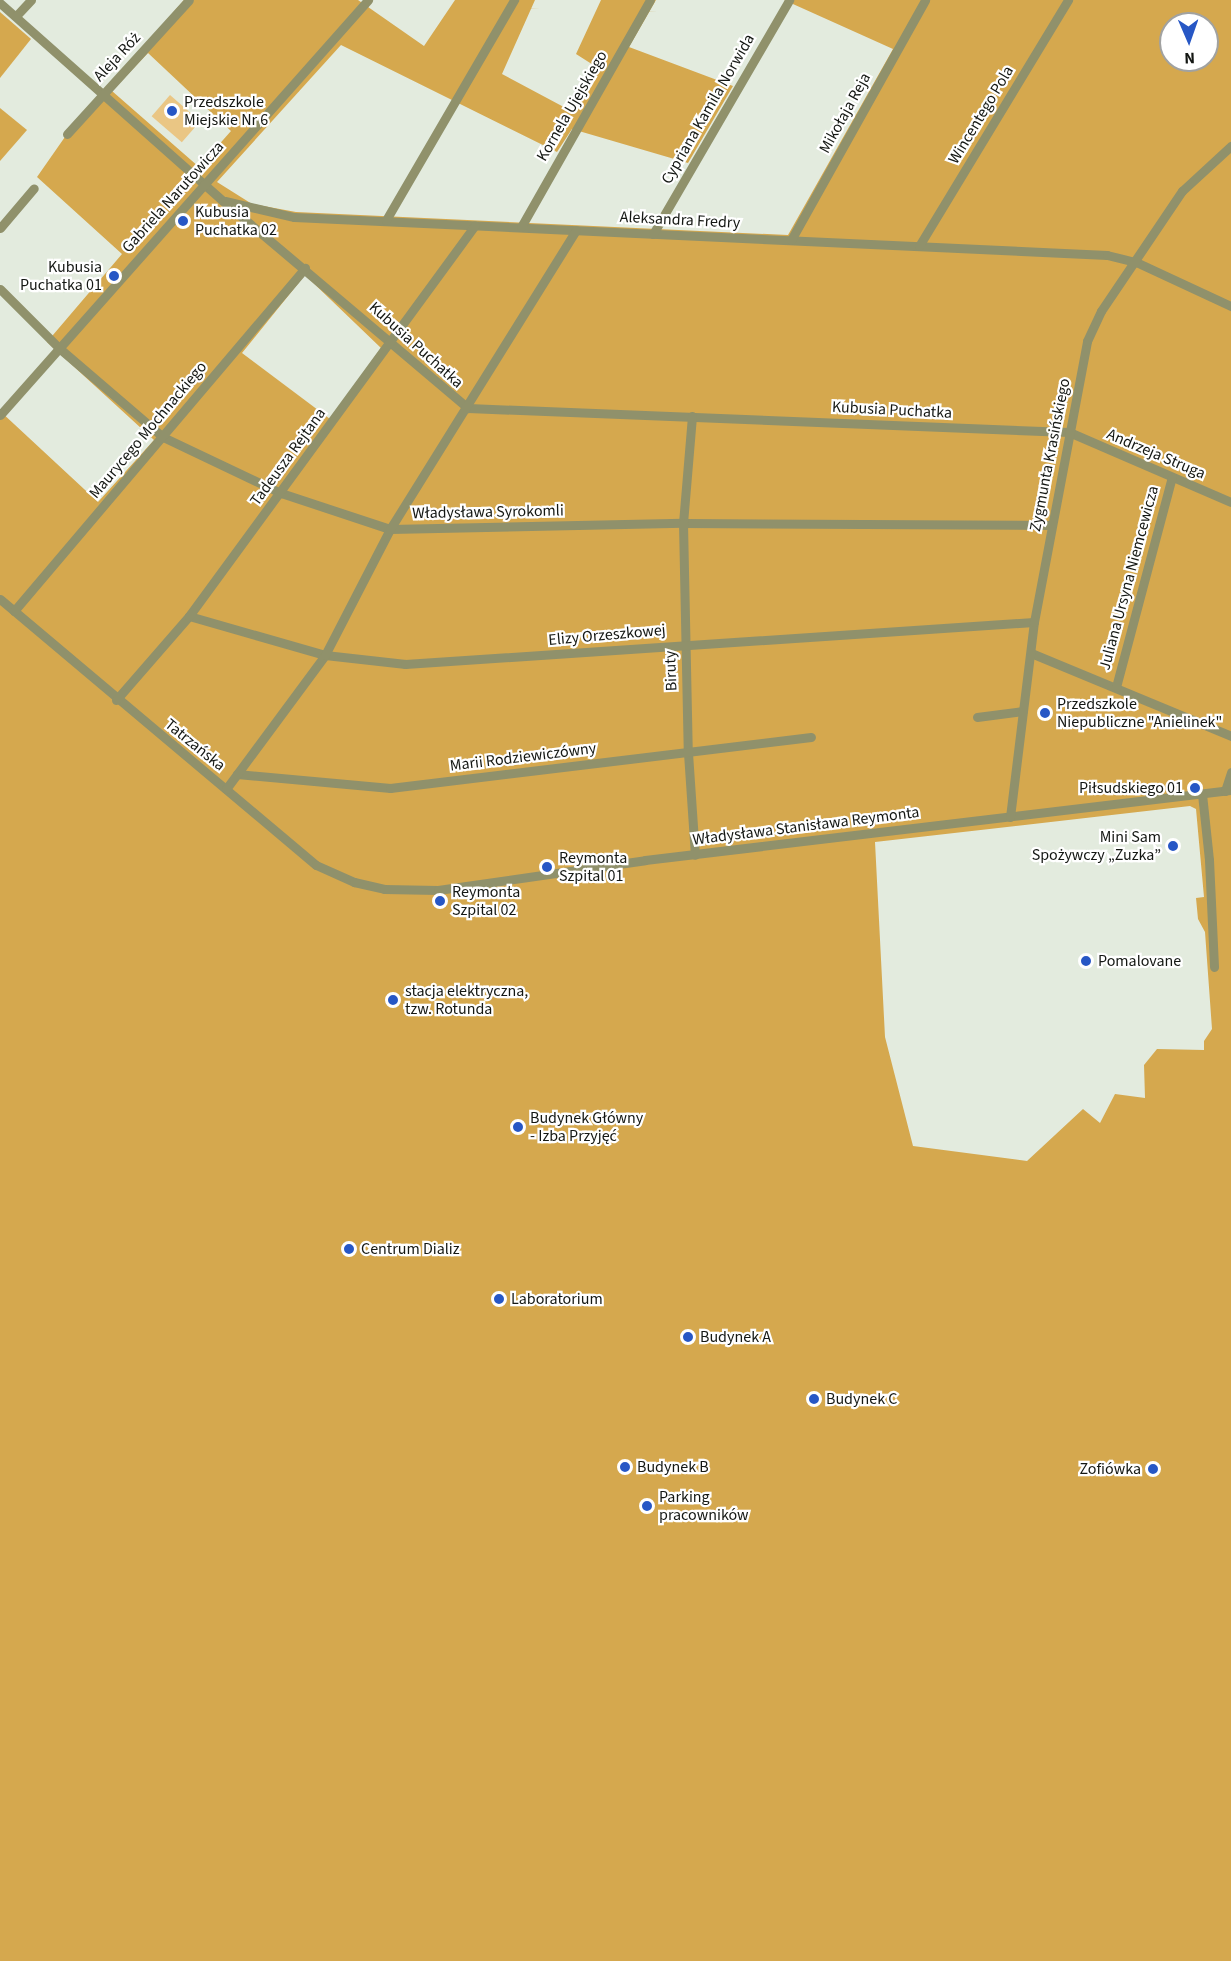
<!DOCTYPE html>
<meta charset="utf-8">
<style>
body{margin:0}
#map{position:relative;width:1231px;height:1961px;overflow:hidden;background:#e3ebde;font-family:"Source Sans 3",sans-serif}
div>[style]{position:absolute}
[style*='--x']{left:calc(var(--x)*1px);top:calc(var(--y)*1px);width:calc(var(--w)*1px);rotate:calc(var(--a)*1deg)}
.green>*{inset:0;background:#eac684;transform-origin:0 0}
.forest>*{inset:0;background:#d5a84e}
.minor>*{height:9px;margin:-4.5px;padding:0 4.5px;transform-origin:4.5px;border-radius:4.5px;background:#90916b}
.dots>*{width:16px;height:16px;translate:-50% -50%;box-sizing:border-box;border:3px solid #fff;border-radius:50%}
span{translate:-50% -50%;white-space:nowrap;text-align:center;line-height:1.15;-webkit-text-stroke:4.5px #fff;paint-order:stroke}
.street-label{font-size:16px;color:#141713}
.poi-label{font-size:16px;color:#141713}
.left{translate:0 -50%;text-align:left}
.right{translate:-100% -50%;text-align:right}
.north{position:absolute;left:1159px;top:12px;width:60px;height:60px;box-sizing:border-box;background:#fff;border:2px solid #a1a2a1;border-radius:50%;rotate:178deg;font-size:16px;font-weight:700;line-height:24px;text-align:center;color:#141713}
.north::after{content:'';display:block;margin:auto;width:21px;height:27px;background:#2757c5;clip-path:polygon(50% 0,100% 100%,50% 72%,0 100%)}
</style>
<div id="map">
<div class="green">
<div style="left:170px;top:95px;width:40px;height:28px;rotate:41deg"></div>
</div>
<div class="forest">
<div style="clip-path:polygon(evenodd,184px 0,358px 0,424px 46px,455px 0,535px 0,502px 74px,575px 113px,598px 68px,576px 54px,601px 0,656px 0,629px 47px,733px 86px,688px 163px,572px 129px,557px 152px,341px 45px,217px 182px,252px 204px,296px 212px,788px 235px,893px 49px,784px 0,1231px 0,1231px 1961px,0 1961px,0 411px,98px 502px,154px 440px,47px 342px,122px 254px,37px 177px,67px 134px,184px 0,1171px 24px,1207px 24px,1207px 60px,1171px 60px,1171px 24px,184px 0,148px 53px,231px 131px,199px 167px,112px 91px,148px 53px,184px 0,305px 275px,381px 348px,330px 419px,242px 353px,305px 275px,184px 0,1190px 806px,1196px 809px,1204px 897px,1196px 898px,1198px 919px,1205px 932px,1212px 1029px,1204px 1041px,1204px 1050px,1157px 1049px,1144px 1065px,1145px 1098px,1115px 1094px,1100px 1123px,1083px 1109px,1027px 1161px,913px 1146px,885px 1037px,875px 842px,1190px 806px)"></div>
<div style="clip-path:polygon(0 12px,31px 39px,0 78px)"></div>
<div style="clip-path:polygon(0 108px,27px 130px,0 161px)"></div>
</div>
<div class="minor">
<div style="--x:0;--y:3;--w:298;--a:41.6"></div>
<div style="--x:223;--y:201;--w:321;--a:40.2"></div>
<div style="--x:468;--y:408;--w:601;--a:2.29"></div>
<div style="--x:1069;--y:432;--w:176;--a:23.4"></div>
<div style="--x:16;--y:16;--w:22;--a:-47"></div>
<div style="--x:67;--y:134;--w:181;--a:-47.7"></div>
<div style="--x:225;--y:201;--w:71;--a:13.1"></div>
<div style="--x:294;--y:217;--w:814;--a:2.68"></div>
<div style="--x:1107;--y:255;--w:30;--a:14"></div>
<div style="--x:1136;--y:262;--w:105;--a:24.9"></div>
<div style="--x:386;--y:220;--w:255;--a:-59.8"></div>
<div style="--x:521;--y:227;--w:261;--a:-60.4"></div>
<div style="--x:0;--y:228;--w:52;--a:-49.6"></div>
<div style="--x:653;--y:234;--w:271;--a:-59.8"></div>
<div style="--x:791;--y:240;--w:275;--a:-60.8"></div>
<div style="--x:919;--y:246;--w:288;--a:-58.8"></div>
<div style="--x:0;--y:289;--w:83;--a:45"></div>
<div style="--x:59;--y:348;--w:137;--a:40.6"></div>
<div style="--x:163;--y:437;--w:131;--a:25.4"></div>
<div style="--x:281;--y:493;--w:115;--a:18.3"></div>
<div style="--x:390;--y:529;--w:293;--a:-1.2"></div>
<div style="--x:683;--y:523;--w:369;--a:0.3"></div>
<div style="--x:0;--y:415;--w:555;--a:-48.44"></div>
<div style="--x:692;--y:416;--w:107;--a:94.8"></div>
<div style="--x:683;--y:523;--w:230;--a:88.8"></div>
<div style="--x:688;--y:753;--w:102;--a:86.1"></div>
<div style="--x:0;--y:599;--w:413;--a:40.1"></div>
<div style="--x:316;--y:865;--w:42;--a:24.1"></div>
<div style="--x:354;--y:882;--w:31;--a:13"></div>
<div style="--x:384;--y:889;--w:54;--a:1.1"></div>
<div style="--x:438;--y:890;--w:209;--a:-8.2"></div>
<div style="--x:645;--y:860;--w:590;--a:-6.81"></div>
<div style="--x:14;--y:611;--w:450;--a:-49.7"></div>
<div style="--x:189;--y:616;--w:141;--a:16"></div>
<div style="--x:325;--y:655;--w:81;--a:6.4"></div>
<div style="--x:405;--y:664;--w:630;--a:-3.82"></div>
<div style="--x:1031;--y:653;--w:217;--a:22.5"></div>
<div style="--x:1116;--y:687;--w:217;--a:-75.1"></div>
<div style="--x:116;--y:700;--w:111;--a:-49"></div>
<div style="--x:189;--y:616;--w:484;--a:-53.8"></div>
<div style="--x:977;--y:717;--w:46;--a:-7.4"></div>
<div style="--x:237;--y:774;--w:154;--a:5.2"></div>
<div style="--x:390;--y:788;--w:424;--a:-6.9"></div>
<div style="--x:226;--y:789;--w:167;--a:-53.5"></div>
<div style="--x:325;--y:655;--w:142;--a:-62.7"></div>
<div style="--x:390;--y:529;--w:352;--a:-58.1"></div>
<div style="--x:1225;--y:791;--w:20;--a:-72"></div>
<div style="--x:1202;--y:794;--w:66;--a:83.9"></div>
<div style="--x:1209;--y:860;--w:107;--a:87.3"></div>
<div style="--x:1010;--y:817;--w:196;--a:-83"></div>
<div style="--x:1034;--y:622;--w:286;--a:-79.3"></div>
<div style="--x:1087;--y:341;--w:33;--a:-65"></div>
<div style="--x:1101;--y:311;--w:145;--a:-56"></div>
<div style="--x:1182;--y:191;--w:67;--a:-42.6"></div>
</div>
<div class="dots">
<div style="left:172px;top:111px;background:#2757c5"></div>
<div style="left:183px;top:221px;background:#2757c5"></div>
<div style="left:114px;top:276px;background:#2757c5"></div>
<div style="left:1045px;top:713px;background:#2757c5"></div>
<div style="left:1195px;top:788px;background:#2757c5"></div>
<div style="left:1173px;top:846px;background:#2757c5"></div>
<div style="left:547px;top:867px;background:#2757c5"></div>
<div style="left:440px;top:901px;background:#2757c5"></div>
<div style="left:1086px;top:961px;background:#2757c5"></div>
<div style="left:393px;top:1000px;background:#2757c5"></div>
<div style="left:518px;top:1127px;background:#2757c5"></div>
<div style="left:349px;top:1249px;background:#2757c5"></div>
<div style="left:499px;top:1299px;background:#2757c5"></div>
<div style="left:688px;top:1337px;background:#2757c5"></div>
<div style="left:814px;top:1399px;background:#2757c5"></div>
<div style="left:625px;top:1467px;background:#2757c5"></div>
<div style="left:1153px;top:1469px;background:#2757c5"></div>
<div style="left:647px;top:1506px;background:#2757c5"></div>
</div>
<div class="street-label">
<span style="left:117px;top:57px;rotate:-47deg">Aleja Róż</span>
<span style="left:572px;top:106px;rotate:-60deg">Kornela Ujejskiego</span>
<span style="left:708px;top:109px;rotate:-60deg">Cypriana Kamila Norwida</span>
<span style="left:845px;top:113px;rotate:-61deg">Mikołaja Reja</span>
<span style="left:981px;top:115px;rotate:-59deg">Wincentego Pola</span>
<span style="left:173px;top:197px;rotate:-48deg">Gabriela Narutowicza</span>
<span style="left:680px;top:220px;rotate:3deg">Aleksandra Fredry</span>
<span style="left:416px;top:345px;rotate:42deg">Kubusia Puchatka</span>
<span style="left:892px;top:410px;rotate:3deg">Kubusia Puchatka</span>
<span style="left:148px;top:430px;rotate:-50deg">Maurycego Mochnackiego</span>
<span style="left:1156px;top:454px;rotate:23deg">Andrzeja Struga</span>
<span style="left:1050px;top:455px;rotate:-79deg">Zygmunta Krasińskiego</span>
<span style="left:288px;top:457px;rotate:-54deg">Tadeusza Rejtana</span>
<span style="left:488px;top:512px;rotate:-1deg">Władysława Syrokomli</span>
<span style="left:1129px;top:578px;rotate:-75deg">Juliana Ursyna Niemcewicza</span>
<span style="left:607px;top:635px;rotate:-5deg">Elizy Orzeszkowej</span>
<span style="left:671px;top:671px;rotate:-92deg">Biruty</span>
<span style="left:195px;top:745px;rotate:39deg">Tatrzańska</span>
<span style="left:523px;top:757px;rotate:-7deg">Marii Rodziewiczówny</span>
<span style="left:806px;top:826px;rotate:-7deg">Władysława Stanisława Reymonta</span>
</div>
<div class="poi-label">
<span class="left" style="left:184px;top:111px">Przedszkole<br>Miejskie Nr 6</span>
<span class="left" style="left:195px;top:221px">Kubusia<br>Puchatka 02</span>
<span class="right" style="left:102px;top:276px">Kubusia<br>Puchatka 01</span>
<span class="left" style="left:1057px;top:713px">Przedszkole<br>Niepubliczne "Anielinek"</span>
<span class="right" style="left:1183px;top:788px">Piłsudskiego 01</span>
<span class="right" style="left:1161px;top:846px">Mini Sam<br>Spożywczy „Zuzka”</span>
<span class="left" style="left:559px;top:867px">Reymonta<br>Szpital 01</span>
<span class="left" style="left:452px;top:901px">Reymonta<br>Szpital 02</span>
<span class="left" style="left:1098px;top:961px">Pomalovane</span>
<span class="left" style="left:405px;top:1000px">stacja elektryczna,<br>tzw. Rotunda</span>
<span class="left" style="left:530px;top:1127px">Budynek Główny<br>- Izba Przyjęć</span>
<span class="left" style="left:361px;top:1249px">Centrum Dializ</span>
<span class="left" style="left:511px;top:1299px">Laboratorium</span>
<span class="left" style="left:700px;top:1337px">Budynek A</span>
<span class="left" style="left:826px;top:1399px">Budynek C</span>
<span class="left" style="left:637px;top:1467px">Budynek B</span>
<span class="right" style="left:1141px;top:1469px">Zofiówka</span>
<span class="left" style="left:659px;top:1506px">Parking<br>pracowników</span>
</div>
<div class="north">N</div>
</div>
